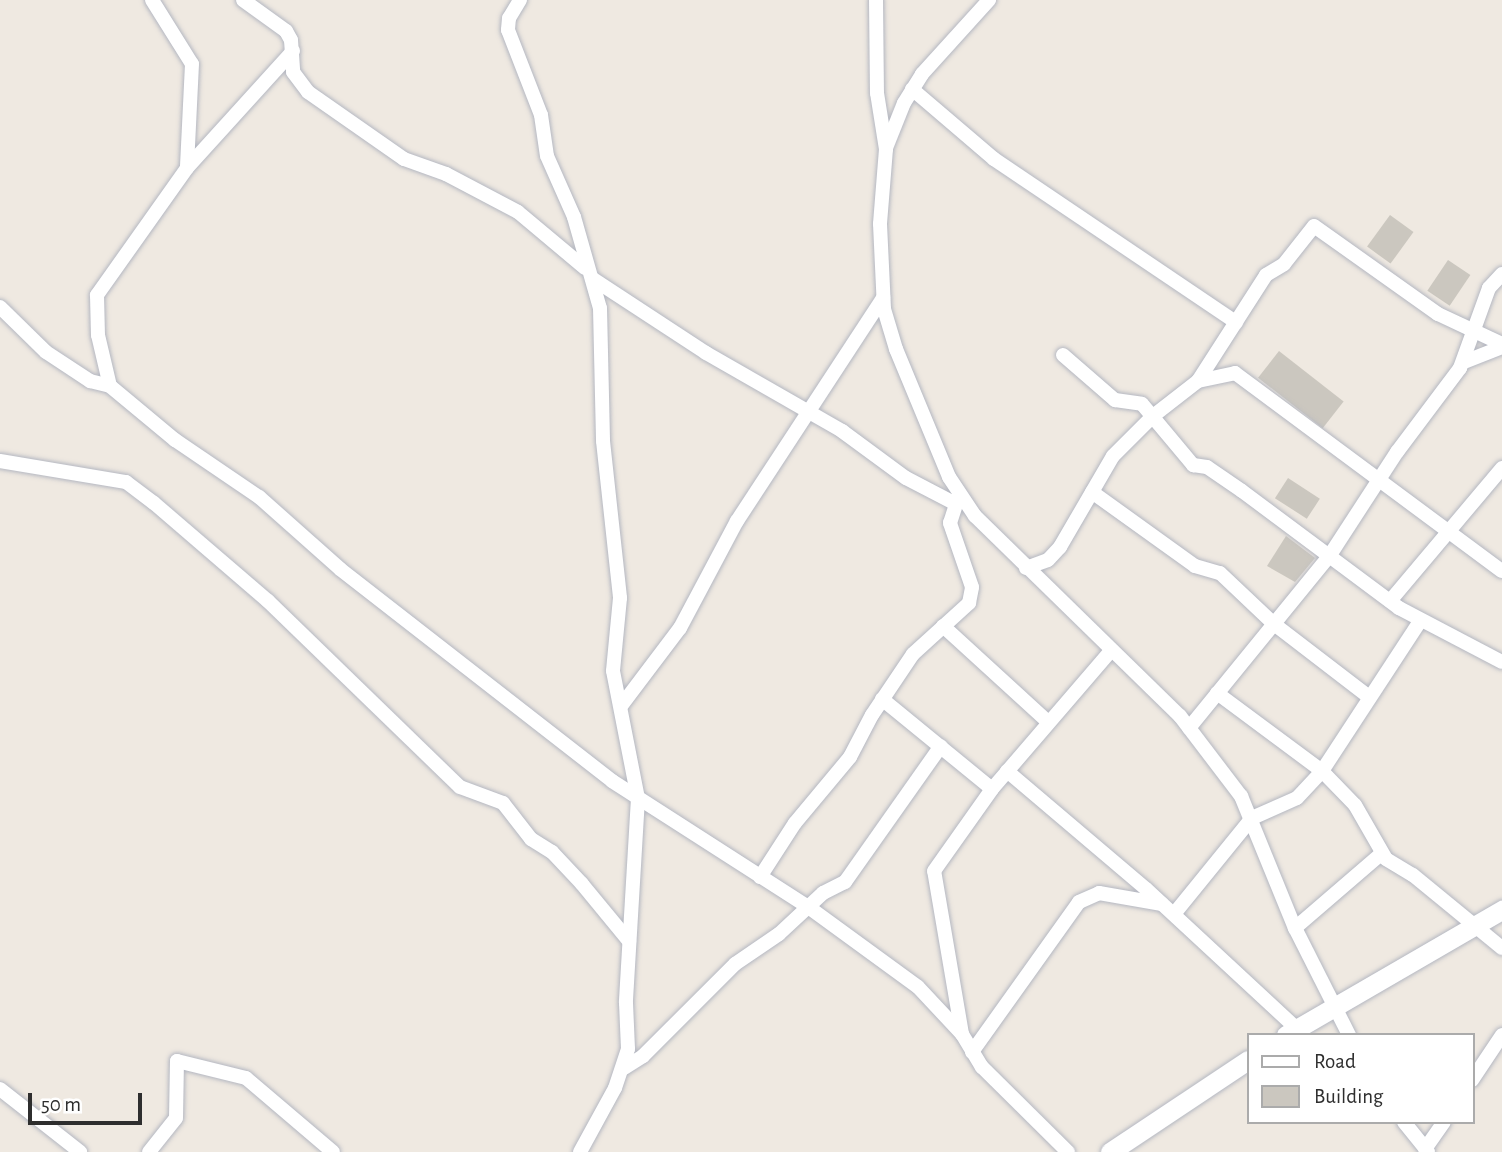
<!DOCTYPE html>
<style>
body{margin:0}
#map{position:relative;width:1502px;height:1152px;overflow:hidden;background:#efe9e1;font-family:"Alegreya Sans",sans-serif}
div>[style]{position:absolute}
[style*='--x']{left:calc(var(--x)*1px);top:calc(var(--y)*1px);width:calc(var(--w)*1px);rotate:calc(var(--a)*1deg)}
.building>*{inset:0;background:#cbc7bf;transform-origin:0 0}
.roads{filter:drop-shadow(0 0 2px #b4b7c1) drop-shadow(0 0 2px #b4b7c1)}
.street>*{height:14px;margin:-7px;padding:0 7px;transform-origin:7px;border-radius:7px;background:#fff}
.secondary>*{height:19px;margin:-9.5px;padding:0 9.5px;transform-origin:9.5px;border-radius:9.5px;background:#fff}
span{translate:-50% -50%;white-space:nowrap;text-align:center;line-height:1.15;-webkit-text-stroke:5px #fff;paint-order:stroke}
.legend{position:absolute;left:1247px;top:1033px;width:228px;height:91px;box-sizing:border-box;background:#fff;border:2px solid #ababab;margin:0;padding:9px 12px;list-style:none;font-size:21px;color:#2e2e2e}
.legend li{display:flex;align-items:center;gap:14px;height:35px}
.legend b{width:35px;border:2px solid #ababab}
.scale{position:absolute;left:28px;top:1093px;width:114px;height:32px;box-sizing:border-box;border:4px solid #2e2e2e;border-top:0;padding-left:9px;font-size:21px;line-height:24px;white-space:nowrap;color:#2e2e2e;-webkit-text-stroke:5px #fff;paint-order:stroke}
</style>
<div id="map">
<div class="building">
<div style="left:1390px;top:215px;width:29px;height:39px;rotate:36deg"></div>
<div style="left:1448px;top:260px;width:27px;height:37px;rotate:34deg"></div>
<div style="left:1279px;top:351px;width:82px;height:34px;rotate:38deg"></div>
<div style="left:1288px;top:478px;width:38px;height:24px;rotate:33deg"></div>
<div style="clip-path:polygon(1286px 536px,1315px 558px,1295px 582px,1267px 566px)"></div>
</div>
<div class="roads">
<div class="street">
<div style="--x:152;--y:0;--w:75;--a:58"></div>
<div style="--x:192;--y:64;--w:104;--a:92.8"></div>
<div style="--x:243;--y:0;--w:53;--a:35.8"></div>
<div style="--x:286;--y:31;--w:10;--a:61"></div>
<div style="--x:291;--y:40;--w:32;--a:86"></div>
<div style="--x:293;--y:72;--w:25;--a:53"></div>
<div style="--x:308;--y:92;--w:117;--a:34.9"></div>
<div style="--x:404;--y:159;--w:45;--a:19.7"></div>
<div style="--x:446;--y:174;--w:81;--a:27.8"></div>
<div style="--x:518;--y:212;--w:87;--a:39.9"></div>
<div style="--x:520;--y:0;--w:21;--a:121"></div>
<div style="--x:509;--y:18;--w:12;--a:95"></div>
<div style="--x:508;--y:30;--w:91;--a:68.8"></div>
<div style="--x:541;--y:115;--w:41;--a:81.7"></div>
<div style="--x:547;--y:156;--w:67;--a:66.1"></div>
<div style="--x:574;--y:217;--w:95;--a:74.1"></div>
<div style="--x:600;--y:308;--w:133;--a:88.7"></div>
<div style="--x:603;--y:441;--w:158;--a:83.8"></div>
<div style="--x:620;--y:598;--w:73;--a:95.5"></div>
<div style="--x:613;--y:671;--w:129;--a:78.9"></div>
<div style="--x:638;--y:798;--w:205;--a:93.4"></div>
<div style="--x:626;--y:1003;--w:46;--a:87.5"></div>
<div style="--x:628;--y:1049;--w:41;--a:108.4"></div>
<div style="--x:615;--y:1088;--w:73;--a:118.7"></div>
<div style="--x:876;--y:0;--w:93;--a:89.4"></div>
<div style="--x:877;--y:93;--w:57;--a:80.9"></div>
<div style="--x:886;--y:149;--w:75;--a:94.6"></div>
<div style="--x:880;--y:224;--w:85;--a:87.3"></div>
<div style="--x:884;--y:309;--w:42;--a:73.3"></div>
<div style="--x:896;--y:349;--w:139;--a:67.5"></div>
<div style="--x:949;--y:477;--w:47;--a:56.3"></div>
<div style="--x:975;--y:516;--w:286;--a:44.3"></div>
<div style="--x:1180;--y:716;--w:101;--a:52.7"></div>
<div style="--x:1241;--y:796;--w:143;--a:67.8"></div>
<div style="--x:1295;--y:928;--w:120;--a:63.2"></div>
<div style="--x:293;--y:51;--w:158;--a:132.2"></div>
<div style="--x:187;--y:168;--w:156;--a:125.3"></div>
<div style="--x:97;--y:295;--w:40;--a:88.6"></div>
<div style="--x:98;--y:335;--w:52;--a:76.8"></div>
<div style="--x:110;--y:386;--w:85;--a:39.7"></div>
<div style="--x:175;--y:440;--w:102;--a:34.2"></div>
<div style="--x:259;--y:497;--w:108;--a:41.6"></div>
<div style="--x:340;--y:569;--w:345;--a:37.9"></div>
<div style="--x:612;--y:781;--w:232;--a:32.7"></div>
<div style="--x:807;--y:906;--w:137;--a:36.1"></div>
<div style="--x:918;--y:987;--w:64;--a:46.9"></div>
<div style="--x:962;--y:1034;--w:39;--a:59"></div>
<div style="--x:982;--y:1067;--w:121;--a:44.7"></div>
<div style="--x:912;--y:89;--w:108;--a:40.5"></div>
<div style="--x:994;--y:159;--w:292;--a:34"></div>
<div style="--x:886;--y:148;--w:48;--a:-68.2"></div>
<div style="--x:904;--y:103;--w:34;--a:-58"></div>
<div style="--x:922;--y:74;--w:100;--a:-47.8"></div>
<div style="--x:593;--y:279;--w:135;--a:33.2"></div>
<div style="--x:706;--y:353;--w:157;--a:29.8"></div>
<div style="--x:842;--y:431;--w:79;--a:36.3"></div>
<div style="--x:906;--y:478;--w:56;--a:27.5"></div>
<div style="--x:0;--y:307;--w:64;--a:44.4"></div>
<div style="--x:46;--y:352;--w:53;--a:33.4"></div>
<div style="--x:90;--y:381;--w:21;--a:14"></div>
<div style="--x:1063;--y:355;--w:69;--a:40.9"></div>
<div style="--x:1115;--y:400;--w:27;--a:8"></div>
<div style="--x:1142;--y:404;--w:80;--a:50.1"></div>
<div style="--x:1193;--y:465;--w:14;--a:8"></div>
<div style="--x:1207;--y:467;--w:42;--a:34.4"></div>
<div style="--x:1242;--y:491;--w:196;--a:36.7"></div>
<div style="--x:1399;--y:608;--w:116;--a:27.7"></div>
<div style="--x:1464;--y:362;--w:41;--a:-21.5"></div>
<div style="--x:1198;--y:381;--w:38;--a:-12"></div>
<div style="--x:1235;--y:373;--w:332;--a:36.6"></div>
<div style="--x:0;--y:461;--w:128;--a:9.5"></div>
<div style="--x:126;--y:482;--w:35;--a:37"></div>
<div style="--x:154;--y:503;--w:150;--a:40.7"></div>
<div style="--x:268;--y:601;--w:267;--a:44.1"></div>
<div style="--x:460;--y:787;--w:46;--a:20.4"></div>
<div style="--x:503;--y:803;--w:46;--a:52.1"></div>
<div style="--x:531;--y:839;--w:25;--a:32"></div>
<div style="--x:552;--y:852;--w:44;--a:46.8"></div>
<div style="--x:582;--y:884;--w:74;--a:50.5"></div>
<div style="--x:1092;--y:492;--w:127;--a:35.7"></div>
<div style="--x:1195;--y:566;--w:26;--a:16"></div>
<div style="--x:1220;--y:573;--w:74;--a:43.4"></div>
<div style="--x:1274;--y:624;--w:118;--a:37.5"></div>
<div style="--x:1026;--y:568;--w:23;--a:-20"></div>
<div style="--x:1048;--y:560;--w:18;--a:-47"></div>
<div style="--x:1060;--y:547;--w:105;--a:-59.8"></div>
<div style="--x:1113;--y:456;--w:57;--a:-45"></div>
<div style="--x:1153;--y:416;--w:57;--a:-37.9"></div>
<div style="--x:1198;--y:381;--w:126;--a:-57.3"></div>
<div style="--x:1266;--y:275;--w:21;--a:-31"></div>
<div style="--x:1284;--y:264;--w:48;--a:-51.7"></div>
<div style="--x:1314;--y:226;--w:152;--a:35.4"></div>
<div style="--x:1438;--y:314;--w:71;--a:25.1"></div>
<div style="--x:1390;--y:601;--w:174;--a:-49.9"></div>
<div style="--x:943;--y:626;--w:141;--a:42.4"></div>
<div style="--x:1217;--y:693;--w:131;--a:36.6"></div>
<div style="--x:1322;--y:771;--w:47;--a:45.9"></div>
<div style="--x:1355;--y:805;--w:62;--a:60.1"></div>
<div style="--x:1386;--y:859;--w:31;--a:31"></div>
<div style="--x:1413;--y:875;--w:115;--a:39.4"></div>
<div style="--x:882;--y:699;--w:142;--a:39.3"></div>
<div style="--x:621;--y:706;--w:98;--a:-52.9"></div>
<div style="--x:680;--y:628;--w:121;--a:-62"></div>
<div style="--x:737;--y:521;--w:267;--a:-56.8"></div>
<div style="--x:1189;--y:728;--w:223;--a:-50.8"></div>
<div style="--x:1330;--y:555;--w:123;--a:-57"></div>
<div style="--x:1397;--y:452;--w:105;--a:-53.1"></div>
<div style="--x:1460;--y:368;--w:85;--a:-70.1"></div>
<div style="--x:1489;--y:288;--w:19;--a:-47"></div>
<div style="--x:1007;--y:771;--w:182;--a:40.3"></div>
<div style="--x:1146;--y:889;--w:205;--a:42.8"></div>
<div style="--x:760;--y:877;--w:64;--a:-57.1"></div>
<div style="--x:795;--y:823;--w:86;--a:-50.2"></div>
<div style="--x:850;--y:757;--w:47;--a:-62.4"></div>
<div style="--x:872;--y:715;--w:73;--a:-56.1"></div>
<div style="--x:913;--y:654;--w:76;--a:-42.3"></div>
<div style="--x:969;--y:603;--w:16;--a:-79"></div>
<div style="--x:972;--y:587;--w:68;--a:-109"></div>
<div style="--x:950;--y:523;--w:29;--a:-72"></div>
<div style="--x:1174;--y:914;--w:124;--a:-50.9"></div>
<div style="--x:1252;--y:818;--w:49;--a:-24"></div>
<div style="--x:1297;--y:798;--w:37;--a:-47"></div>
<div style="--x:1322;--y:771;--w:179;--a:-56.8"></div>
<div style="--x:1295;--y:928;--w:113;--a:-40.7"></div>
<div style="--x:962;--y:1034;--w:165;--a:-99.7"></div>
<div style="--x:934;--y:871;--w:100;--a:-54.7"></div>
<div style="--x:992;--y:789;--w:181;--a:-49.3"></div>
<div style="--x:972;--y:1052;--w:184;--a:-54.5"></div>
<div style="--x:1079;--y:902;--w:22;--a:-24"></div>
<div style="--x:1099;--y:893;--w:64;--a:9.9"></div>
<div style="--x:624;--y:1068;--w:22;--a:-32"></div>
<div style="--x:643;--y:1056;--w:130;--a:-45"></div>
<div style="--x:735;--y:964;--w:53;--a:-34.3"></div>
<div style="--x:779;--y:934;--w:60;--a:-43"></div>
<div style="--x:823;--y:893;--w:25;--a:-27"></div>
<div style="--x:845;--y:882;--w:166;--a:-54.8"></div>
<div style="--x:1472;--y:1080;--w:54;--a:-56.3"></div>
<div style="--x:0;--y:1089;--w:102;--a:38.2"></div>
<div style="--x:1404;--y:1122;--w:38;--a:51"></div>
<div style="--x:1425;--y:1149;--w:33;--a:-55"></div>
<div style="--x:149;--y:1152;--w:43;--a:-51.5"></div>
<div style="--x:176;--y:1118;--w:57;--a:-89"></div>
<div style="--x:177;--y:1061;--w:71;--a:13.8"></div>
<div style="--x:246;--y:1078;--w:114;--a:40.4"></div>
</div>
<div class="secondary">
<div style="--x:1286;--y:1035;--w:250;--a:-30.1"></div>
<div style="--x:1110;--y:1152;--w:166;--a:-33.7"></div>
</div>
</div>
<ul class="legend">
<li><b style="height:9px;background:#fff"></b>Road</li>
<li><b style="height:19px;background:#cbc7bf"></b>Building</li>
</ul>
<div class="scale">50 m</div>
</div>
